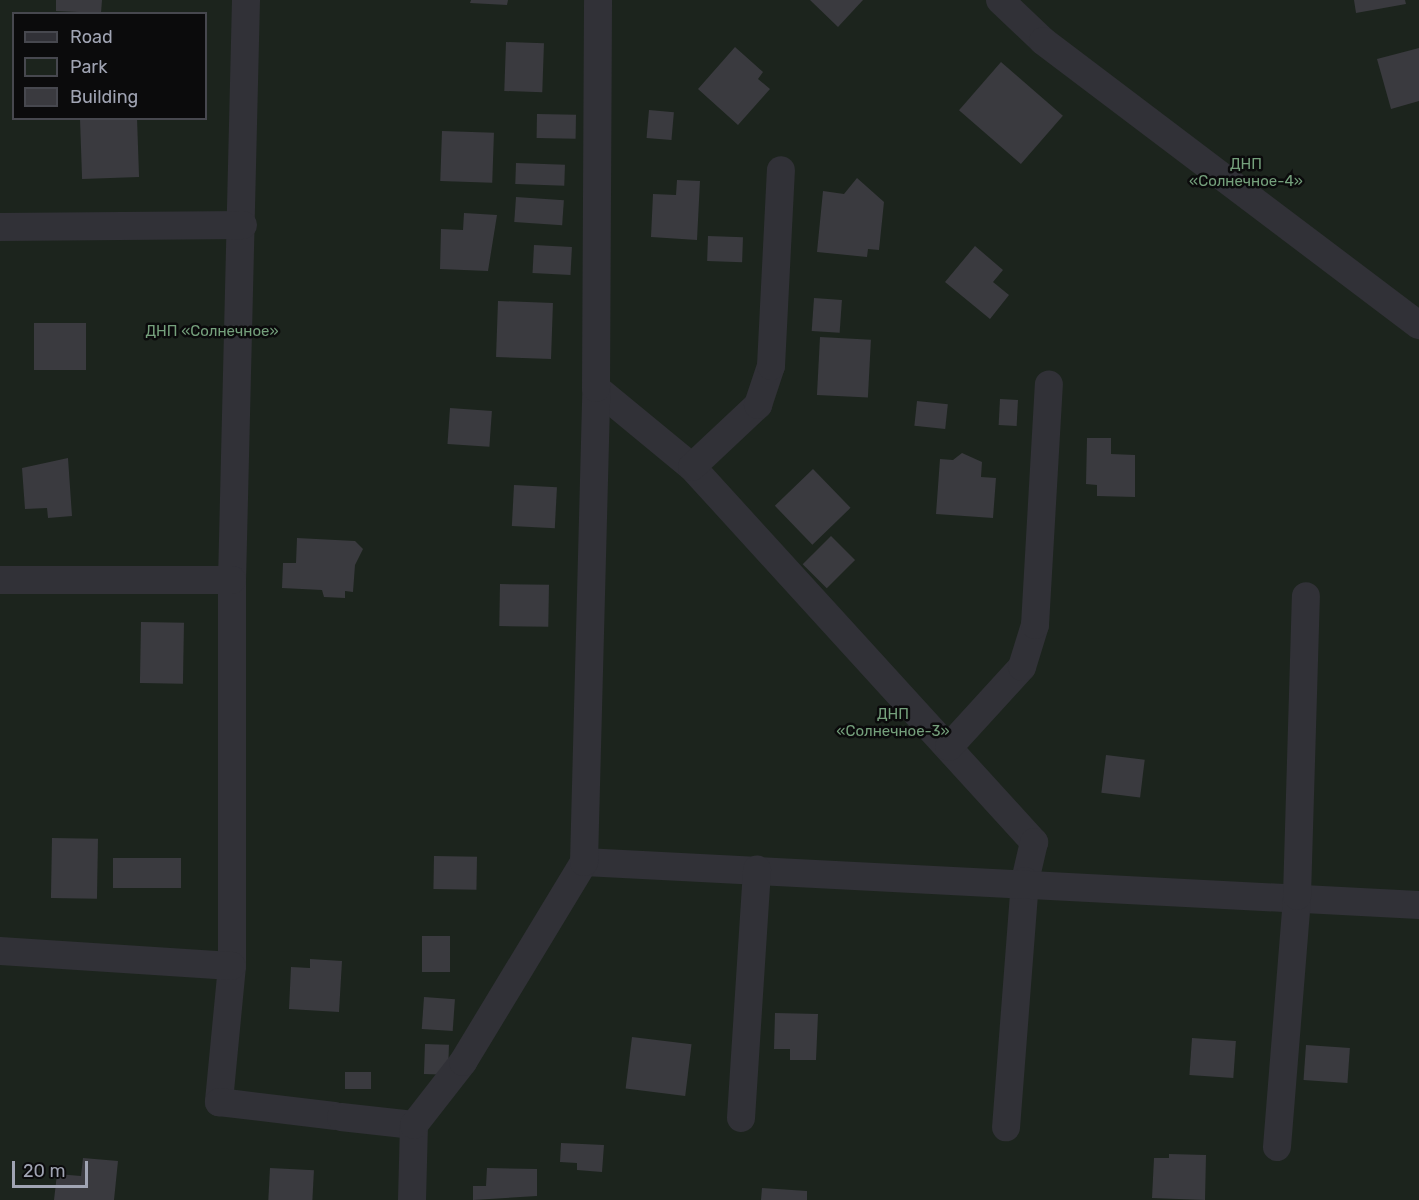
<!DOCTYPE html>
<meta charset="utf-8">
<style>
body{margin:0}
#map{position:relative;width:1419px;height:1200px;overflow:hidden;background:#101011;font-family:Rubik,sans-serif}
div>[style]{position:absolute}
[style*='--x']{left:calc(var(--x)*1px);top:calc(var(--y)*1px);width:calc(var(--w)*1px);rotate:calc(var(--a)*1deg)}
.green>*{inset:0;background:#1c241d}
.building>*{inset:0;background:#3a3a3f;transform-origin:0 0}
.street>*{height:28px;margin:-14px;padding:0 14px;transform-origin:14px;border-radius:14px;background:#313137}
span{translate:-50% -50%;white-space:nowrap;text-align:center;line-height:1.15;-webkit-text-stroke:5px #0b0b0c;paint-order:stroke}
.park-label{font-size:15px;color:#75a07c}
.legend{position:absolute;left:12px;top:12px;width:195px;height:108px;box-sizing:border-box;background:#0b0b0c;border:2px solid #47484f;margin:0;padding:8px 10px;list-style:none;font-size:18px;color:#a0a4b3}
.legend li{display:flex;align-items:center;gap:12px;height:30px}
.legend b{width:30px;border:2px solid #47484f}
.scale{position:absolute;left:12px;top:1161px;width:76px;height:27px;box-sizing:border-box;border:3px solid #a0a4b3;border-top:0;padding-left:8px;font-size:18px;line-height:21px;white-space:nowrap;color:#a0a4b3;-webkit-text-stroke:4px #0b0b0c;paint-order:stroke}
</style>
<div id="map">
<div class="green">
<div style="clip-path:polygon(evenodd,0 0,1419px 0,1419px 1200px,0 1200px,0 0,14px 14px,206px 14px,206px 118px,14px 118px,14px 14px)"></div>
</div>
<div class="building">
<div style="clip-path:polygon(56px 0,102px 0,101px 13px,56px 11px)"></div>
<div style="clip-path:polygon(471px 0,508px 0,507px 5px,470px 3px)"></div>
<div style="clip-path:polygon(810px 0,863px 0,838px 27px)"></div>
<div style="clip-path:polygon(1354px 0,1405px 0,1406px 4px,1356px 13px)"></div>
<div style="left:506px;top:42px;width:38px;height:49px;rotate:2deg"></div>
<div style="clip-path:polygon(735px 47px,763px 72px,758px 79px,770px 89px,738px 125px,698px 89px)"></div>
<div style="clip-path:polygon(1419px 48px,1419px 101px,1391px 109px,1377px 59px)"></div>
<div style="left:1001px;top:62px;width:82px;height:64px;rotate:41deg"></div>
<div style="left:649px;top:110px;width:25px;height:28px;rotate:5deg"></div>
<div style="left:537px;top:114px;width:39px;height:24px;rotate:1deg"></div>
<div style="left:137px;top:118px;width:59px;height:57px;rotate:88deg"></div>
<div style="left:442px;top:131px;width:52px;height:50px;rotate:2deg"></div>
<div style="left:516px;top:163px;width:49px;height:21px;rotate:2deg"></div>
<div style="clip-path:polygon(857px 178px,884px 202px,879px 250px,868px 249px,867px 257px,817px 252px,823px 191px,844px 194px)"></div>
<div style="clip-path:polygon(677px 180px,700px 181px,697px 240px,651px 237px,653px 194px,676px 195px)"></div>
<div style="left:516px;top:197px;width:48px;height:25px;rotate:4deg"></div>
<div style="clip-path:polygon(464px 213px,497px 215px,488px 271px,440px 269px,441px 229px,463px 230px)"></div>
<div style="left:708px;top:236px;width:35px;height:25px;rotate:2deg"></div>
<div style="left:534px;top:245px;width:38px;height:28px;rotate:3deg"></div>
<div style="clip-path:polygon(975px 246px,1003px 270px,993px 282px,1009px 295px,990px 319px,945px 282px)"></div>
<div style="left:814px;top:298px;width:28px;height:33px;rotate:4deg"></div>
<div style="left:498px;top:301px;width:55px;height:56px;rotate:2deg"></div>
<div style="left:34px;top:323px;width:52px;height:47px"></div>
<div style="left:820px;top:337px;width:51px;height:58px;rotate:3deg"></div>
<div style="left:1000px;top:399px;width:18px;height:26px;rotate:3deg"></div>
<div style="left:917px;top:401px;width:31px;height:25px;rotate:6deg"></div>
<div style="left:450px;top:408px;width:42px;height:36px;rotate:4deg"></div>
<div style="clip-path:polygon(1087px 438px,1111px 438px,1111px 454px,1135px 455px,1135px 497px,1097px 496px,1097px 485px,1086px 484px)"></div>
<div style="clip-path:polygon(962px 453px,982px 462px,981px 477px,996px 478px,993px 518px,936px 514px,940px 459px,953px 460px)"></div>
<div style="clip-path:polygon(68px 458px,72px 516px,48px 518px,47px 508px,25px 509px,22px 468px)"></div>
<div style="left:813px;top:469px;width:54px;height:53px;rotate:46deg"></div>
<div style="left:514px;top:485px;width:43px;height:41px;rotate:3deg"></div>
<div style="left:831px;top:536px;width:34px;height:40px;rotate:45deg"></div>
<div style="clip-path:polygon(297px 538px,355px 541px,363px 549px,355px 565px,353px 592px,345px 591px,345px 598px,324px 597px,322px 590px,282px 588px,283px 563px,296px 563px)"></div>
<div style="left:500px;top:584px;width:49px;height:42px;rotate:1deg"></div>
<div style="left:141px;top:622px;width:43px;height:61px;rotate:1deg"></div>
<div style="left:1106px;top:755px;width:39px;height:38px;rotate:7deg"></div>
<div style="left:52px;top:838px;width:46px;height:60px;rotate:1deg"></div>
<div style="left:434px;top:856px;width:43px;height:33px;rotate:1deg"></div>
<div style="left:181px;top:858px;width:30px;height:68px;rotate:90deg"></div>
<div style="left:422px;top:936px;width:28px;height:36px"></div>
<div style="clip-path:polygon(310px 959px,342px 961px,339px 1012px,289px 1009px,291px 967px,310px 968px)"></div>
<div style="left:424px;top:997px;width:31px;height:32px;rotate:4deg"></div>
<div style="clip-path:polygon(775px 1013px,818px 1014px,816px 1060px,790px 1060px,790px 1049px,774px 1049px)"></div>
<div style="left:632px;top:1037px;width:60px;height:52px;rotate:7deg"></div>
<div style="left:1192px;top:1038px;width:44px;height:37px;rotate:4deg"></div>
<div style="left:425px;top:1044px;width:24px;height:30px;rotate:2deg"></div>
<div style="left:1306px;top:1045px;width:44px;height:35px;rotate:4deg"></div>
<div style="left:345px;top:1072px;width:26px;height:17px"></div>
<div style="clip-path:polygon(561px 1143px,604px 1145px,602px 1172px,577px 1170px,577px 1163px,560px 1162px)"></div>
<div style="clip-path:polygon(1169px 1154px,1206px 1155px,1205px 1200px,1152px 1198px,1154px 1158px,1169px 1158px)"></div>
<div style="clip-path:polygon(83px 1158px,118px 1161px,114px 1200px,54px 1200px,57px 1174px,81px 1176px)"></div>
<div style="left:270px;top:1168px;width:44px;height:32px;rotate:3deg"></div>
<div style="clip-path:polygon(487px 1168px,537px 1169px,537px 1196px,473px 1200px,473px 1186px,486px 1186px)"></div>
<div style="clip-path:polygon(762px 1188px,807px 1191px,807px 1200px,761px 1200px)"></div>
</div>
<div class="street">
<div style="--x:246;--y:0;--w:580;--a:91.38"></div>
<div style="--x:232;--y:580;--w:386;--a:90"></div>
<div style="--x:232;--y:966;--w:137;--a:95.5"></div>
<div style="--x:219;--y:1102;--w:116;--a:6.9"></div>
<div style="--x:1000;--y:0;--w:59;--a:43.6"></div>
<div style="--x:1043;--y:41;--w:471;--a:37.1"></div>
<div style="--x:0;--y:227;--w:243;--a:-0.5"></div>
<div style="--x:596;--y:388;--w:124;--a:39.5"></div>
<div style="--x:692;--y:467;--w:508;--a:47.64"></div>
<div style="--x:1034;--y:842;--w:40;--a:103"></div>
<div style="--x:1025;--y:881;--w:247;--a:94.4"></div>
<div style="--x:692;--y:467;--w:91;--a:-43.2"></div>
<div style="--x:758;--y:405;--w:41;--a:-71.6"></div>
<div style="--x:771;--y:366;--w:196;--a:-87.1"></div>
<div style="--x:0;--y:580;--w:232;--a:0"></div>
<div style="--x:949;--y:747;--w:108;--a:-47.6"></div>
<div style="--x:1022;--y:667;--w:44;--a:-72.8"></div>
<div style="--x:1035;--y:625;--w:241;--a:-86.7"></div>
<div style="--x:584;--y:862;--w:836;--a:2.95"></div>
<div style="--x:0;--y:951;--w:232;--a:3.7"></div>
<div style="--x:341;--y:1117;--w:73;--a:6.3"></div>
<div style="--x:741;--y:1118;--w:249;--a:-86.3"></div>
<div style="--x:1277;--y:1147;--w:252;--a:-85.4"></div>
<div style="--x:1297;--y:896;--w:300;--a:-88.3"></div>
<div style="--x:412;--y:1200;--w:75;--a:-88.5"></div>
<div style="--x:414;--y:1125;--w:80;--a:-52.1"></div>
<div style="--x:463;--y:1062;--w:234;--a:-58.8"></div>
<div style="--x:584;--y:862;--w:474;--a:-88.5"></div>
<div style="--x:596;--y:388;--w:388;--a:-89.7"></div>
</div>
<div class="park-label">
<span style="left:1246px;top:173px">ДНП<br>«Солнечное-4»</span>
<span style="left:212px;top:332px">ДНП «Солнечное»</span>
<span style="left:893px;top:723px">ДНП<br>«Солнечное-3»</span>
</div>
<ul class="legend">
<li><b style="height:8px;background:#313137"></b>Road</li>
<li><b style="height:16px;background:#1c241d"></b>Park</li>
<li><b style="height:16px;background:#3a3a3f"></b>Building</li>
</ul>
<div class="scale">20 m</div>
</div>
